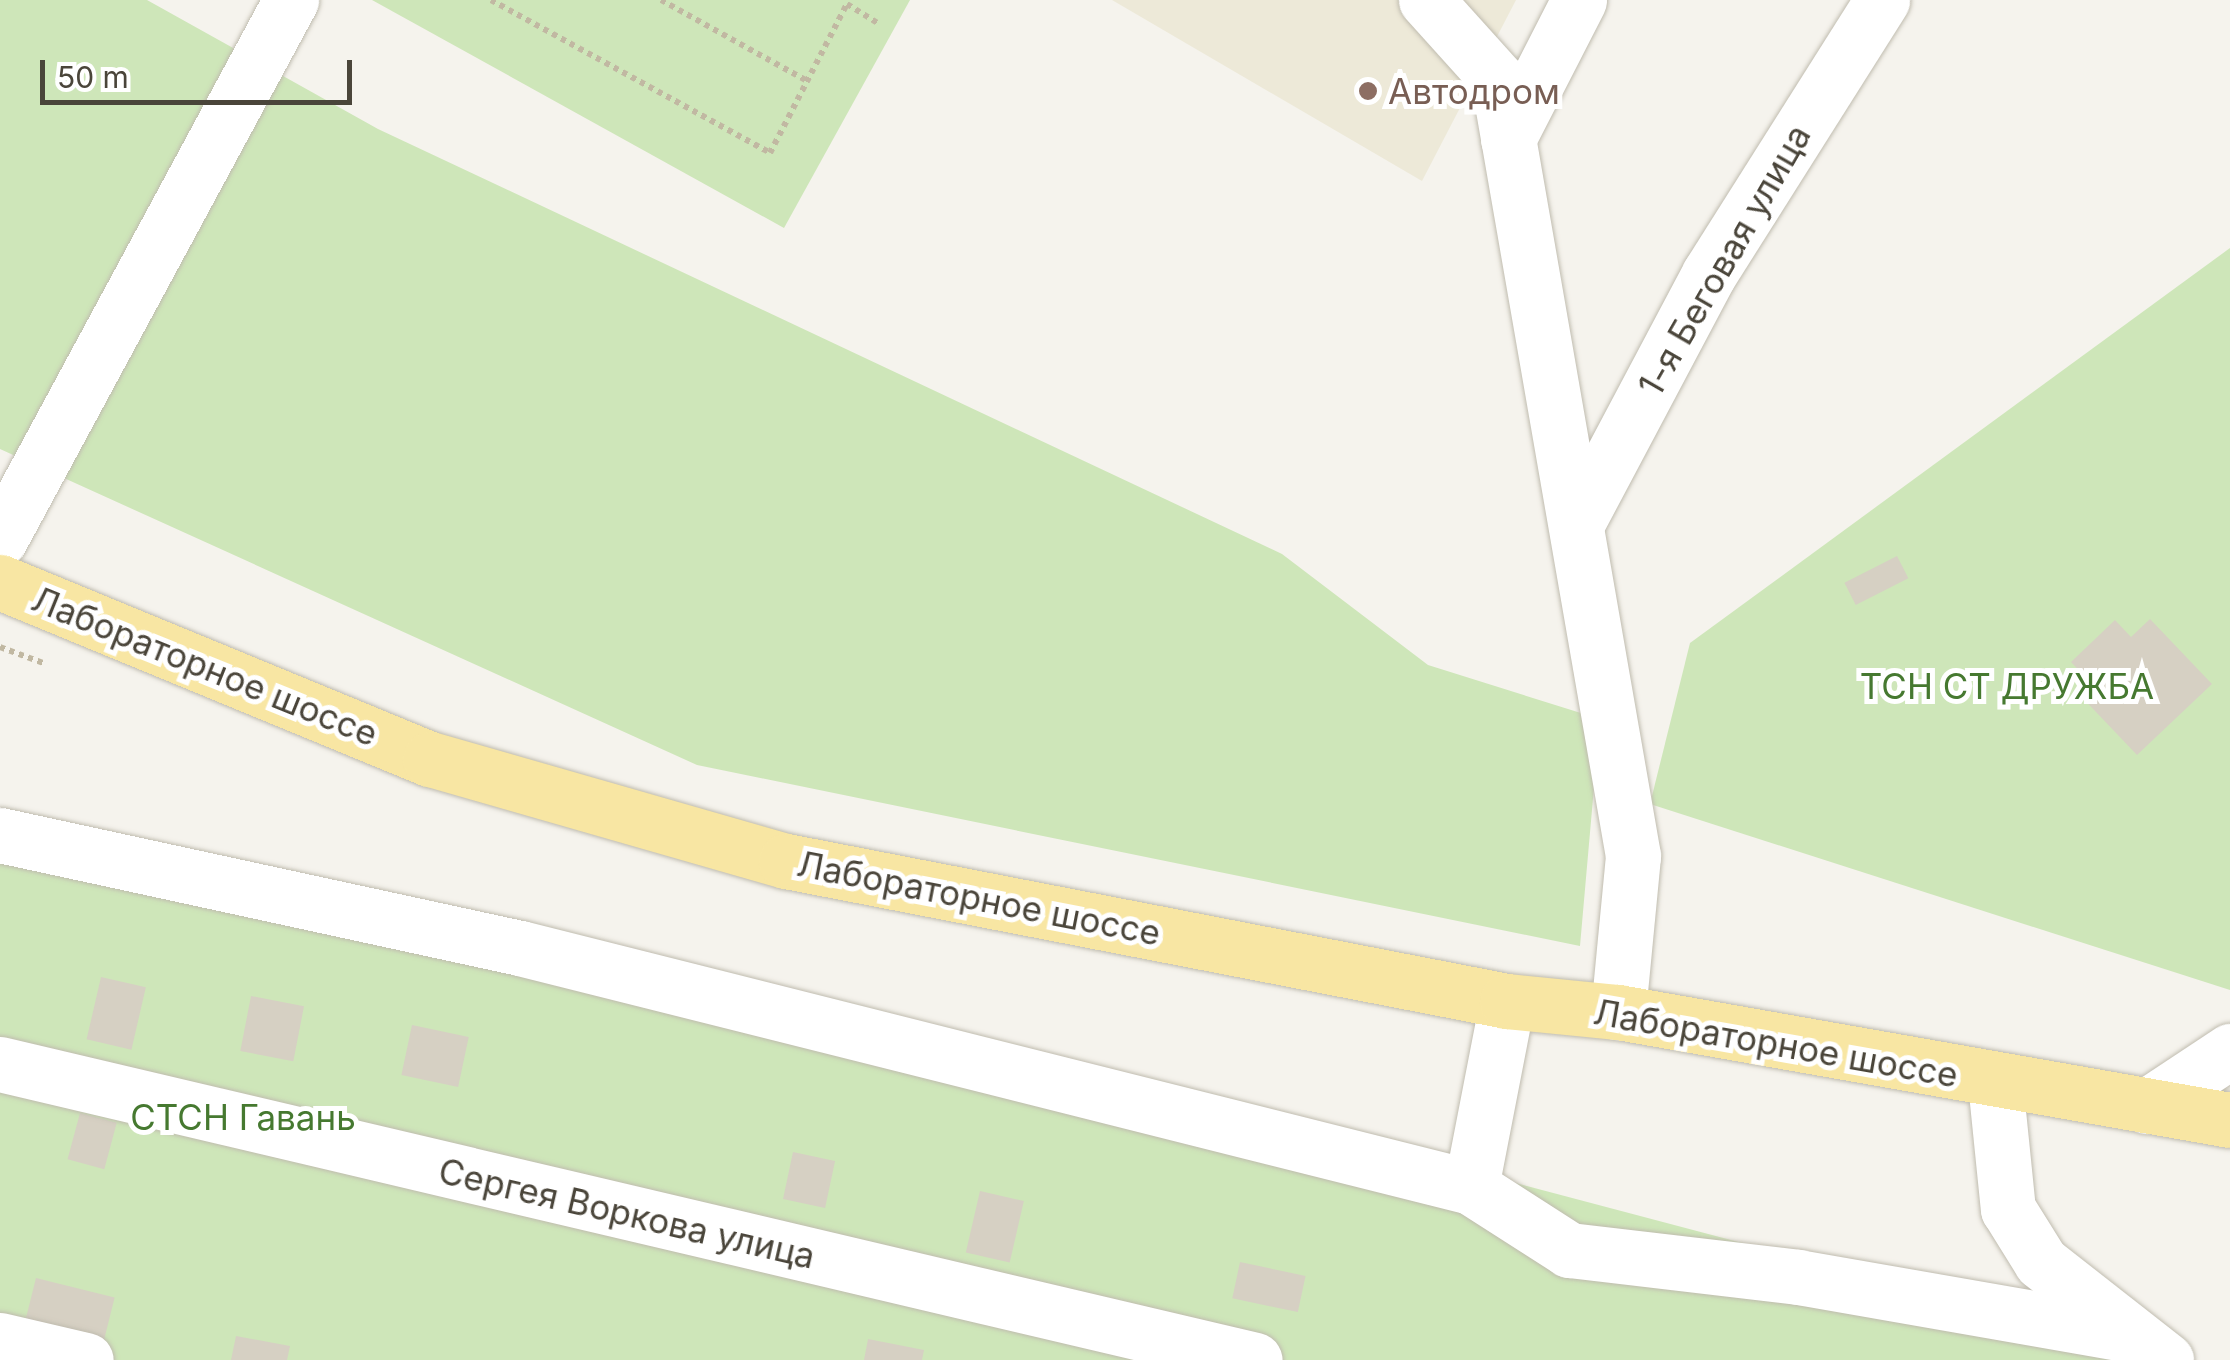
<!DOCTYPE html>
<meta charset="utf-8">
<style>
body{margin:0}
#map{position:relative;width:2230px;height:1360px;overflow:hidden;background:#f5f3ed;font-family:Inter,sans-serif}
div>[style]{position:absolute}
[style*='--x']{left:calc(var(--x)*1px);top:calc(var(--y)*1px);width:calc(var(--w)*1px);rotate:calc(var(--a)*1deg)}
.education>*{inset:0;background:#ede9d8}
.green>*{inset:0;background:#cee6b9}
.building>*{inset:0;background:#d6d0c3;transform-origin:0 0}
.path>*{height:6px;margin-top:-3px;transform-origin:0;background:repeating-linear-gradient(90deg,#c1b8a2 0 5px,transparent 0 10px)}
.roads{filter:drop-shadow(0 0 2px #c0bcaf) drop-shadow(0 0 2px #c0bcaf)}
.minor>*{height:55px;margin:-27.5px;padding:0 27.5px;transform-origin:27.5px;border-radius:27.5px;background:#fff}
.major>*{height:55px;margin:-27.5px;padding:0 27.5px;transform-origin:27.5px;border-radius:27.5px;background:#f8e6a3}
.dots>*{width:28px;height:28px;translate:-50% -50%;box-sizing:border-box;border:5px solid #fff;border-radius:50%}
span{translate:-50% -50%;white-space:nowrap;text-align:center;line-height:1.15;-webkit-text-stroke:10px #fff;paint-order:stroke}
.education-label{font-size:35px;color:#785e54}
.left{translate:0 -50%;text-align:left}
.street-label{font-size:35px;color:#4a453a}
.park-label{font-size:35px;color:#467930}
.scale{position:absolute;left:40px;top:60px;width:312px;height:45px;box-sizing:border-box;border:5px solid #4a453a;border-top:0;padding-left:12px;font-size:30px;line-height:35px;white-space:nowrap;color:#4a453a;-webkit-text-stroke:8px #fff;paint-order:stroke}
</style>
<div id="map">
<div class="education">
<div style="clip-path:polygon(1112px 0,1516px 0,1422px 181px)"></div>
</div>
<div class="green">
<div style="clip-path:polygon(0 0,147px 0,378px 129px,1282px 554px,1428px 665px,1600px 719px,1580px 946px,697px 765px,0 449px)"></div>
<div style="clip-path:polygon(372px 0,910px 0,784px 228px)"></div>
<div style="clip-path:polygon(2230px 248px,2230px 990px,1650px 804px,1690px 643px)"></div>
<div style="clip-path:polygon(0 814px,723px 973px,2184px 1360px,0 1360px)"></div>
</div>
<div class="building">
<div style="left:1897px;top:556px;width:25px;height:59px;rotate:63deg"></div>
<div style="clip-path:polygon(2150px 619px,2212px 684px,2137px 755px,2076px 691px,2088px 680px,2071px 662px,2115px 620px,2131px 637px)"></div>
<div style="left:101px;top:977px;width:46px;height:64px;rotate:13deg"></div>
<div style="left:251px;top:996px;width:54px;height:56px;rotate:11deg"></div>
<div style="left:412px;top:1025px;width:58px;height:51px;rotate:12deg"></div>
<div style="left:80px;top:1113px;width:38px;height:48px;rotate:15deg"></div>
<div style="left:793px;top:1152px;width:43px;height:48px;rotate:12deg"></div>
<div style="left:980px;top:1191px;width:45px;height:63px;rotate:13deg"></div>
<div style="left:1240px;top:1262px;width:67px;height:37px;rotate:12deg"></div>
<div style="left:36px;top:1278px;width:81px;height:47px;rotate:14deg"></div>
<div style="clip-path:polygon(236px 1336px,290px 1346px,287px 1360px,231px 1360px)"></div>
<div style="clip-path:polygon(868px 1339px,924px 1350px,922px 1360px,864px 1360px)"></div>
</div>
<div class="path">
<div style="--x:491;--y:0;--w:318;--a:28.7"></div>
<div style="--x:770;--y:153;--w:168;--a:-62.7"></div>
<div style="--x:847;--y:4;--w:36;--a:32"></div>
<div style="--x:661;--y:0;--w:167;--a:29"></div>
<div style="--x:0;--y:647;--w:49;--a:20.3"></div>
</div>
<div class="roads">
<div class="minor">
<div style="--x:1426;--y:0;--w:108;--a:48"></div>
<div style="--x:1498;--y:80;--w:788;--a:80.13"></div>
<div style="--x:1633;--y:856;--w:157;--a:95.5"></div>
<div style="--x:1508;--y:139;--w:156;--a:-62.9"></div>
<div style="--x:1576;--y:525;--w:284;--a:-62.1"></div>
<div style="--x:1709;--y:274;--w:324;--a:-57.7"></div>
<div style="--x:0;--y:539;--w:613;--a:-61.64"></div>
<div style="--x:0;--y:835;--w:532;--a:12.26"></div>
<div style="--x:520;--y:948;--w:981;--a:14.11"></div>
<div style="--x:1471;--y:1187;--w:117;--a:32.7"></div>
<div style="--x:1569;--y:1250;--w:231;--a:6.7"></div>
<div style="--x:1798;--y:1277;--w:331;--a:9.9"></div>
<div style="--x:0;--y:1064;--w:1289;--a:13.27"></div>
<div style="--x:1995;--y:1082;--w:128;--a:84.2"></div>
<div style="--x:2008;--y:1209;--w:62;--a:58.1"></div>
<div style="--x:2041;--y:1262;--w:159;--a:38.1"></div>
<div style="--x:2147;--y:1106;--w:100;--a:-33.5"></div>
<div style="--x:1471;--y:1187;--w:189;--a:-79"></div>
<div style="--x:0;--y:1340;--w:88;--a:13.1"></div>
</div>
<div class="major">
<div style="--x:0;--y:582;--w:465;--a:22.4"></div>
<div style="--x:430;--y:759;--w:370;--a:16"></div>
<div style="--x:786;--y:861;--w:734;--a:10.99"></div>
<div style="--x:1507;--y:1001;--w:112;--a:5.7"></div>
<div style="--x:1618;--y:1012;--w:621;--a:10.01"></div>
</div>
</div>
<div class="dots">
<div style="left:1368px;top:91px;background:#8d6e63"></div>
</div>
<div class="education-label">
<span class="left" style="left:1388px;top:91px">Автодром</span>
</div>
<div class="street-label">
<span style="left:1724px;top:260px;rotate:-60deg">1-я Беговая улица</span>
<span style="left:205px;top:666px;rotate:22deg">Лабораторное шоссе</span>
<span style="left:979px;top:898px;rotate:11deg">Лабораторное шоссе</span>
<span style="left:1776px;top:1043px;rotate:10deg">Лабораторное шоссе</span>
<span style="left:627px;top:1213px;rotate:13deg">Сергея Воркова улица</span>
</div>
<div class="park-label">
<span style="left:2007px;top:686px">ТСН СТ ДРУЖБА</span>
<span style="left:243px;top:1117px">СТСН Гавань</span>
</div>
<div class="scale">50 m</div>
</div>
